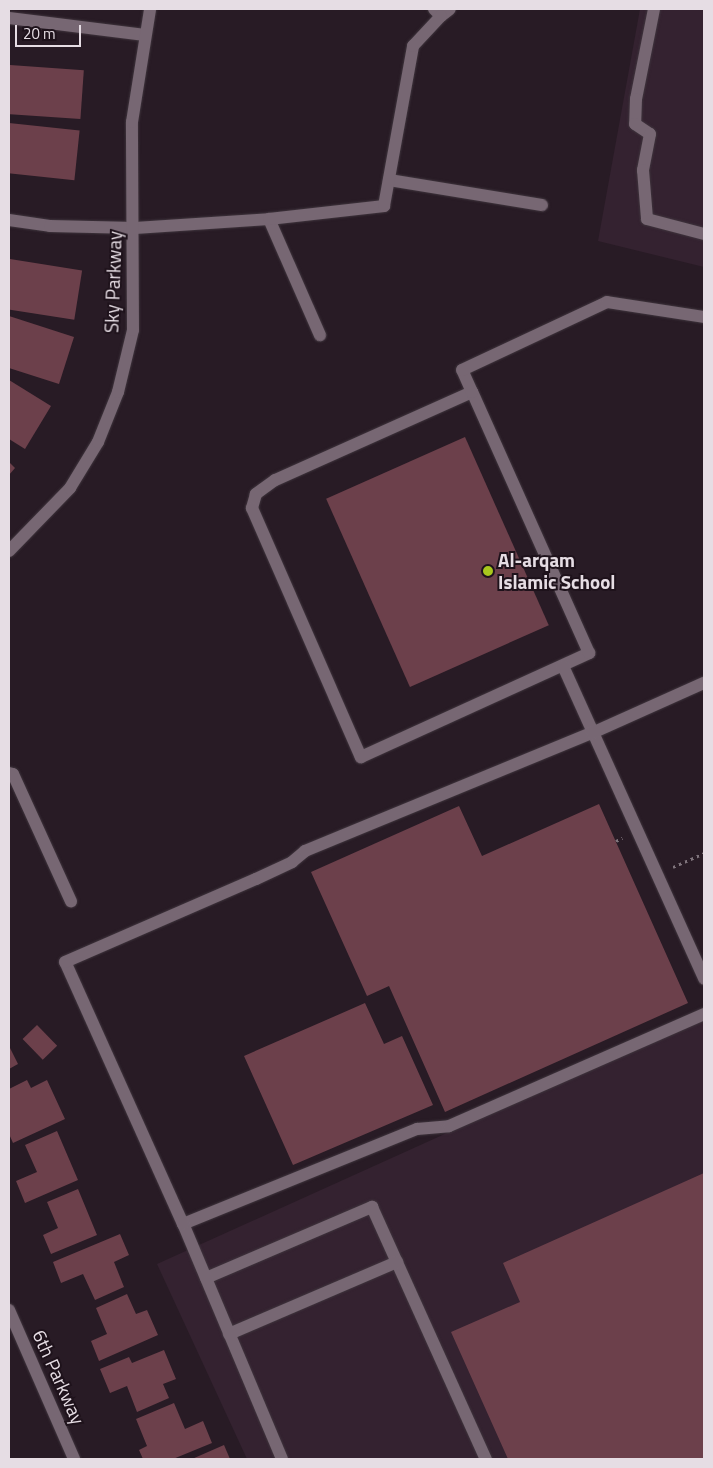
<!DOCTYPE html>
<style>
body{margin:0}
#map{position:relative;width:713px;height:1468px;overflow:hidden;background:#281b25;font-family:"Titillium Web",sans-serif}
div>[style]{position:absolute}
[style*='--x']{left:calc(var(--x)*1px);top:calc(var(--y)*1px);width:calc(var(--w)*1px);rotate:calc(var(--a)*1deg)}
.built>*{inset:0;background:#342230}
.building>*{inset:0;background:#6c404b;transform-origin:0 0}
.path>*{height:3px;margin-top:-1.5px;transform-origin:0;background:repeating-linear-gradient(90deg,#80757d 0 2.5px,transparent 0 6.5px)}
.roads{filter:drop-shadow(0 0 1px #3f353d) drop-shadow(0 0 1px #3f353d)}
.minor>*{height:12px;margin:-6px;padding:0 6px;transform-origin:6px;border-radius:6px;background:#776773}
.dots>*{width:14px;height:14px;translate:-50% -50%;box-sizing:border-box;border:2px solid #1e121b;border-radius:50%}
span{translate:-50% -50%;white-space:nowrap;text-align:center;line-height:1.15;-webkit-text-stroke:4px #1e121b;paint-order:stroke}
.street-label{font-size:19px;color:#e6dde4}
.poi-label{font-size:19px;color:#e6dde4;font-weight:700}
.left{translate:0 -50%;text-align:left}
.frame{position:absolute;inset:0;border:10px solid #e6dde4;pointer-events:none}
.scale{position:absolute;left:15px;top:25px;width:66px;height:22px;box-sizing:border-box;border:2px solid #e6dde4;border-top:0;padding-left:6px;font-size:15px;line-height:18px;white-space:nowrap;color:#e6dde4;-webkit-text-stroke:4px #1e121b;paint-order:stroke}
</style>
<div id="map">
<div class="built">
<div style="clip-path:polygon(640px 9px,704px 9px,704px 267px,598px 241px)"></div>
<div style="clip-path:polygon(704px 1017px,704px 1459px,247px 1459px,157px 1264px)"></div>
</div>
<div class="building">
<div style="left:10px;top:65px;width:74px;height:49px;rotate:4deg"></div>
<div style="left:9px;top:123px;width:71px;height:50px;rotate:6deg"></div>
<div style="left:10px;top:259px;width:73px;height:50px;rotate:9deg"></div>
<div style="clip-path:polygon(9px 316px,74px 337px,59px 384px,9px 368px)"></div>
<div style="clip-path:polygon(9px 380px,51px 406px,25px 449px,9px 439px)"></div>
<div style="left:465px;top:437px;width:206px;height:152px;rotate:66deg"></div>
<div style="clip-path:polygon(9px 462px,15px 468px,9px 475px)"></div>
<div style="clip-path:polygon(599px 804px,688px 1003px,445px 1112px,389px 986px,367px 996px,311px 872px,459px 806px,482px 856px)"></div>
<div style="clip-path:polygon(365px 1003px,384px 1044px,402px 1036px,433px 1105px,293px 1165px,244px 1056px)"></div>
<div style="left:37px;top:1025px;width:29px;height:20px;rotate:46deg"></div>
<div style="clip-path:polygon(9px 1046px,18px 1064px,9px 1069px)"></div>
<div style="clip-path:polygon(27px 1080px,31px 1088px,47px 1080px,65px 1119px,13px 1143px,9px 1134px,9px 1089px)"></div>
<div style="clip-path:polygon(57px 1131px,78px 1180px,25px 1203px,16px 1181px,37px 1172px,25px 1145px)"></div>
<div style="clip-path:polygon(704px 1173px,704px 1459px,508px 1459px,451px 1332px,520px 1302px,503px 1263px)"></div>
<div style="clip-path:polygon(78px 1189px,97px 1235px,51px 1254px,43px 1235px,58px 1228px,47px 1202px)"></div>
<div style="clip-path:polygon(120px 1234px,129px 1255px,114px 1262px,124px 1287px,95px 1300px,83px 1274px,61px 1283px,53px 1262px)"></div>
<div style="clip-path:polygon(127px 1294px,136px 1314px,147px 1310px,158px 1335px,99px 1361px,91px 1341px,107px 1334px,96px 1308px)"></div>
<div style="clip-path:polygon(164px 1350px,176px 1379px,163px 1384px,169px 1398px,137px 1412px,127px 1386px,110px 1393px,100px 1369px,129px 1357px,132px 1363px)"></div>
<div style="clip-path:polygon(174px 1403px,185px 1429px,203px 1421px,212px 1443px,173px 1459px,143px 1459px,139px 1450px,147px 1446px,136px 1419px)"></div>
<div style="clip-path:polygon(224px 1445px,230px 1459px,192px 1459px)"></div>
</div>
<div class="path">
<div style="--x:616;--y:841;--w:7;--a:-27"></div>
<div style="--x:673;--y:867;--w:34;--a:-24"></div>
</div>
<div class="roads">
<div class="minor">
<div style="--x:434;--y:9;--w:10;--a:45"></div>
<div style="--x:441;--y:16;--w:11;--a:-38"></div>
<div style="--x:654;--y:9;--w:92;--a:101.3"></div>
<div style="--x:636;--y:99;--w:25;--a:92"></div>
<div style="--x:635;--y:124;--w:18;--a:34"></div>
<div style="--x:650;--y:134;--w:37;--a:101"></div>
<div style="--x:643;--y:170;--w:49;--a:85.3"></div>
<div style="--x:647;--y:219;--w:59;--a:14.7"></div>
<div style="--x:9;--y:18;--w:137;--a:7.1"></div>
<div style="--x:389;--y:180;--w:155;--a:9.3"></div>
<div style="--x:269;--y:219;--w:127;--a:66.3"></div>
<div style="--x:9;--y:220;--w:41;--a:8.3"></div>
<div style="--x:50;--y:226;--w:85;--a:1.3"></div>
<div style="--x:135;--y:228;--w:134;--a:-3.8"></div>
<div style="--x:269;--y:219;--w:116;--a:-6.4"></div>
<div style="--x:384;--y:206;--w:163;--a:-79.7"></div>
<div style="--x:413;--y:46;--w:41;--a:-47"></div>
<div style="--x:472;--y:392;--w:216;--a:155.9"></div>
<div style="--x:275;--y:480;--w:24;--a:144"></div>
<div style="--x:256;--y:494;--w:15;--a:106"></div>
<div style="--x:252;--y:508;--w:272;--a:66.4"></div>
<div style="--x:361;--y:757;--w:251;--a:-24.5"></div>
<div style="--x:589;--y:653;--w:286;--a:-114.1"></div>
<div style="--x:472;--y:392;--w:24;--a:-114"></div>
<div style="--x:462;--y:370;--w:160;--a:-25.1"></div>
<div style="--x:607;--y:302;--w:98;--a:8.8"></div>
<div style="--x:9;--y:551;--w:88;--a:-45.9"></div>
<div style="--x:70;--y:488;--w:54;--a:-58.7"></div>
<div style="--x:98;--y:442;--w:54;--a:-68.2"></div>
<div style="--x:118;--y:392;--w:64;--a:-76.4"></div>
<div style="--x:133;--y:330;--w:208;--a:-90.3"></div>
<div style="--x:132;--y:122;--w:114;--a:-80.9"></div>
<div style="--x:563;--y:666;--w:343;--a:65.7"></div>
<div style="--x:9;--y:773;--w:4;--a:14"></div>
<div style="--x:13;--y:774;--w:140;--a:65.5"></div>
<div style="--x:183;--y:1224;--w:253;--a:-22.1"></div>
<div style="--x:417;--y:1129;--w:32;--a:-5"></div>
<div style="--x:449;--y:1126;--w:279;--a:-23.7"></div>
<div style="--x:206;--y:1278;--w:181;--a:-23.2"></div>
<div style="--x:372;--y:1207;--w:277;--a:65.7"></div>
<div style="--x:9;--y:1310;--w:163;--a:66.4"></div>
<div style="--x:229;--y:1334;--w:183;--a:-23.2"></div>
<div style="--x:282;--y:1459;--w:255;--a:-112.8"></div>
<div style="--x:183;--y:1224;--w:287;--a:-114.2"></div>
<div style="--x:65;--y:962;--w:208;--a:-23.5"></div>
<div style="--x:256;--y:879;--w:40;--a:-25"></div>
<div style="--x:292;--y:862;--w:17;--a:-40"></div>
<div style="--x:305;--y:851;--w:310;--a:-22.4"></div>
<div style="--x:592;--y:733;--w:123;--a:-24.1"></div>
</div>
</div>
<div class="dots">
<div style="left:488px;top:571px;background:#a8c71d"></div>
</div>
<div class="street-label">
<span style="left:113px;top:282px;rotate:-88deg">Sky Parkway</span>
<span style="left:59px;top:1377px;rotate:66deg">6th Parkway</span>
</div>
<div class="poi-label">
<span class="left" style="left:498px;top:571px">Al-arqam<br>Islamic School</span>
</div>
<div class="frame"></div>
<div class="scale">20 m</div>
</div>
